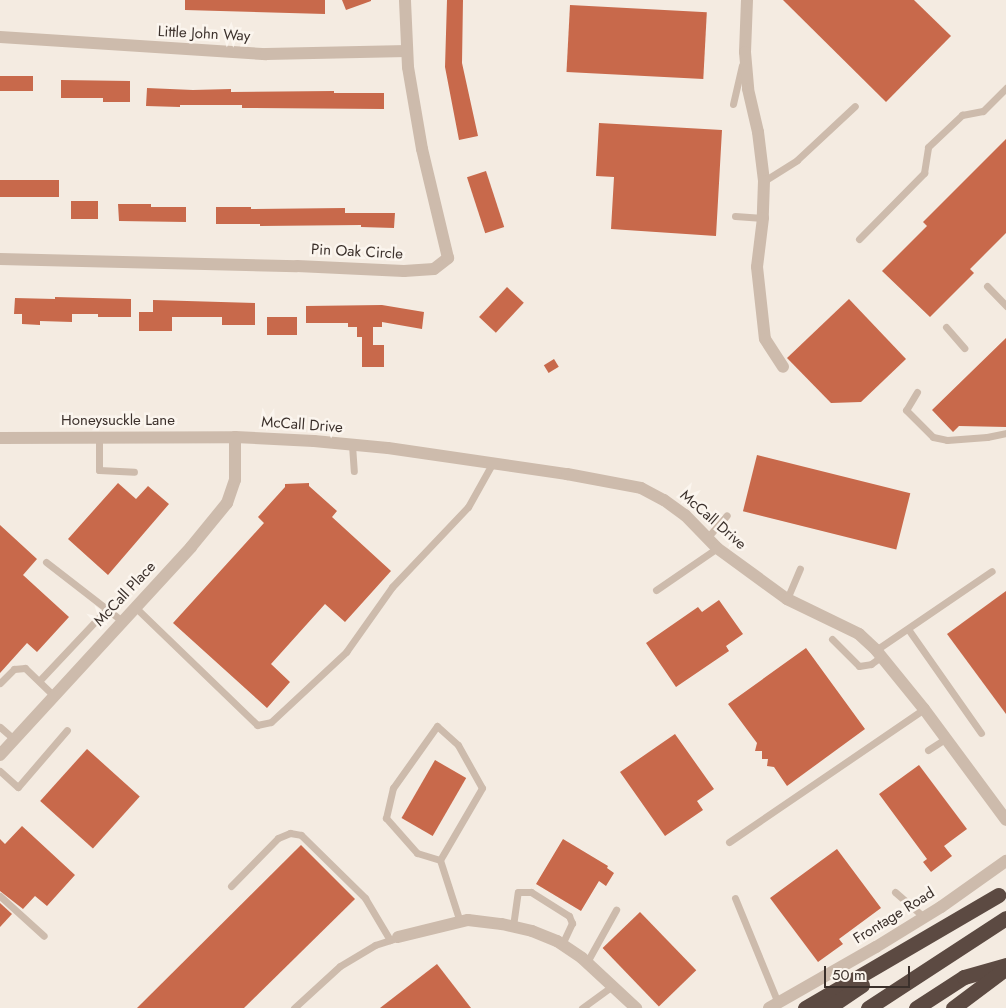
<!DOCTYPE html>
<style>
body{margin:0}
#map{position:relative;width:1006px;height:1008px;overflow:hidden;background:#f4ebe1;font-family:Jost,sans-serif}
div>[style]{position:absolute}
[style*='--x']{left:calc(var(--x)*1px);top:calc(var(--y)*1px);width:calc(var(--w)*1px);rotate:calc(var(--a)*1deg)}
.building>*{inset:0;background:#c8694b;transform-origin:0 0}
.lane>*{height:7px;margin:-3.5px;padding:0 3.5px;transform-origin:3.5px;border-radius:3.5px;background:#cdbbac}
.street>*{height:12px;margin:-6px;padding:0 6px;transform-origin:6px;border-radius:6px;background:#cdbbac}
.highway>*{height:15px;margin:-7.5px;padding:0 7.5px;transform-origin:7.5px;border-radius:7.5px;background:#5c4a42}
span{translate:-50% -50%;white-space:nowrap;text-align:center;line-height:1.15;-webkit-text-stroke:5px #fbf5ee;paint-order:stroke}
.street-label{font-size:15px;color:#3b302b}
.scale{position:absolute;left:824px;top:966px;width:86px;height:22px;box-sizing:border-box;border:2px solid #3b302b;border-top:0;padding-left:6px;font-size:15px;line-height:18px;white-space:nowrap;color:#3b302b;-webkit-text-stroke:4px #fbf5ee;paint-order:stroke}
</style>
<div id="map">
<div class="building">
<div style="clip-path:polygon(185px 0,325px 0,325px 14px,185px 10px)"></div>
<div style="clip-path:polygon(342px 0,371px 0,371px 1px,346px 10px)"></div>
<div style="clip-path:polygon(447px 0,463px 0,462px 63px,478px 136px,459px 140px,445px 67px)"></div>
<div style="clip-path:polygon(783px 0,914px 0,951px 36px,886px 102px)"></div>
<div style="left:570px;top:5px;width:137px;height:67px;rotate:3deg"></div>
<div style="left:0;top:76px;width:33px;height:15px"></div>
<div style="clip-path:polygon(61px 80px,130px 81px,130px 102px,103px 102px,103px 98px,61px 98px)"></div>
<div style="clip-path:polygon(147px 88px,193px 90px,231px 89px,231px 92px,334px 91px,334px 93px,384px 93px,384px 109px,242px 108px,242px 105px,180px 105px,180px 107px,146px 106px)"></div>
<div style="clip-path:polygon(599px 123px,722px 130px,716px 236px,611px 229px,614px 177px,596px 176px)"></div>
<div style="clip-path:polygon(1006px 139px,1006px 233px,970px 269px,974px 273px,930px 317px,882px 271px,927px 226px,923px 222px)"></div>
<div style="left:486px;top:171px;width:59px;height:20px;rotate:72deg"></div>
<div style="left:0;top:180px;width:59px;height:17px"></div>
<div style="left:71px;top:201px;width:27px;height:18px"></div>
<div style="clip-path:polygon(118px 204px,151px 204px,151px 207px,186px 207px,186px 222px,119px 221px)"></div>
<div style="clip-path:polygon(216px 207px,251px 207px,251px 209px,345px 208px,345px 213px,395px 213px,394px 228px,361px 227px,361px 225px,260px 226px,260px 224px,216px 224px)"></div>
<div style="left:507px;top:287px;width:23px;height:41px;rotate:43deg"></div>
<div style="clip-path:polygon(55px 297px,131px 299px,131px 317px,98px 317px,98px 314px,72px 314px,72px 322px,40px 321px,40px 325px,22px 324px,22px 314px,14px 314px,15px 298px,55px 299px)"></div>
<div style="clip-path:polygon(849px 299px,906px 359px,861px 402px,831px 403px,787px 358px)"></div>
<div style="clip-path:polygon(153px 300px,255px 303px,255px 325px,222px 325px,222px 317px,172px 317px,172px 331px,139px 331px,139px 312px,153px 312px)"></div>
<div style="clip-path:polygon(382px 305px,424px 312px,422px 329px,382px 322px,382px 327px,373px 327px,373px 345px,384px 345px,384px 367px,362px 367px,362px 337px,357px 337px,357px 327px,348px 327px,348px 323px,306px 323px,306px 306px)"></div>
<div style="left:267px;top:317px;width:30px;height:18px"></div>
<div style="clip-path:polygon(1006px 338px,1006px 427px,959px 426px,953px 432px,932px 410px)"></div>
<div style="left:554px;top:359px;width:9px;height:12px;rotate:58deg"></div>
<div style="left:757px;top:455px;width:158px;height:58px;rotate:14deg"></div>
<div style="clip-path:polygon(118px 483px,136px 499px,148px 486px,169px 504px,108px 575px,68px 539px)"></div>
<div style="clip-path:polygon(309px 483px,309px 486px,337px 511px,332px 517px,391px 571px,345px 622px,325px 604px,271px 664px,290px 682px,267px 708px,173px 623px,264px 523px,258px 517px,285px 487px,285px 484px)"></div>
<div style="clip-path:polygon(0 525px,37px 559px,23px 575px,69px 617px,37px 652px,27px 643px,0 673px)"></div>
<div style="clip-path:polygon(1006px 591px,1006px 714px,947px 634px)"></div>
<div style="clip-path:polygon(719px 600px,743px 634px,726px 646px,729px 651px,676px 687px,646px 643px,698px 607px,702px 612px)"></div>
<div style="clip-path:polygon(806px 648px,865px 729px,787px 786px,774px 767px,767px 766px,768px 759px,762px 759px,762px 751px,755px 751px,757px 743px,728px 704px)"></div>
<div style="clip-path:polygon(675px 734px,714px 789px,697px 801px,703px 810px,665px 836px,620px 772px)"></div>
<div style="left:87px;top:749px;width:71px;height:70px;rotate:42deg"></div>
<div style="left:435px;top:760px;width:36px;height:67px;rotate:30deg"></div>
<div style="clip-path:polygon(919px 765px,967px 829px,944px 846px,952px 856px,931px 872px,923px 862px,927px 859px,879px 794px)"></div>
<div style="clip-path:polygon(22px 826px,75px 875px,47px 906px,35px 896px,23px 909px,0 891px,0 839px,5px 844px)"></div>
<div style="clip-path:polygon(563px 839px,608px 866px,607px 868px,614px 873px,606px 886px,599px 881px,581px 911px,536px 884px)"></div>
<div style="clip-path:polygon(301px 845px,355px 899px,244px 1008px,137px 1008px)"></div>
<div style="clip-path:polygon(837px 849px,881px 908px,839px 939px,843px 944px,818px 962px,770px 898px)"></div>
<div style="clip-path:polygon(0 903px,12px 914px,0 927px)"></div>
<div style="left:640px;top:912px;width:81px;height:52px;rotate:46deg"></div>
<div style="clip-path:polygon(437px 964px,471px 1008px,380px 1008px)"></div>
</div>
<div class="lane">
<div style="--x:733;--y:104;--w:40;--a:-77"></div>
<div style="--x:764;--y:181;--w:39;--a:-32"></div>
<div style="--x:797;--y:160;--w:79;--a:-43"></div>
<div style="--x:735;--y:216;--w:28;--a:4"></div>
<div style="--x:859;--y:239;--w:93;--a:-45.4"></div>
<div style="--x:924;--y:173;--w:26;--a:-81"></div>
<div style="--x:928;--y:147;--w:47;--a:-43.3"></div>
<div style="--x:962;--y:115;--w:21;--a:-11"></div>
<div style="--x:983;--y:111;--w:33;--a:-45"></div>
<div style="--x:987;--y:286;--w:28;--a:46"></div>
<div style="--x:946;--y:327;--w:28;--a:49"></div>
<div style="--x:917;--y:392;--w:21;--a:121"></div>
<div style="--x:906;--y:410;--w:38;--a:45"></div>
<div style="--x:933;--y:437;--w:14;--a:12"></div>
<div style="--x:947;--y:440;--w:40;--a:-4.3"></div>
<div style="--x:987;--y:437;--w:19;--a:-12"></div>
<div style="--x:99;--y:438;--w:32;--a:90"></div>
<div style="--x:99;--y:470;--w:35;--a:3"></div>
<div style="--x:352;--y:445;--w:26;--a:86"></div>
<div style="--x:707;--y:538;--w:30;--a:-49"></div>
<div style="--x:46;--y:562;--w:96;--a:37.8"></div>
<div style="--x:656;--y:590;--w:74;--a:-34.5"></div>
<div style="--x:787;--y:599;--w:33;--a:-67"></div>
<div style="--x:135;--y:607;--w:170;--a:44"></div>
<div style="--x:257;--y:725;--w:14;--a:-12"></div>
<div style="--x:271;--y:722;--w:103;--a:-43"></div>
<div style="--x:346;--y:652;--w:80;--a:-54.7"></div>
<div style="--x:392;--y:587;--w:110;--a:-46.5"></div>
<div style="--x:468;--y:507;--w:49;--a:-60.8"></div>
<div style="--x:908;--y:629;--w:127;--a:54.9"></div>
<div style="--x:832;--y:639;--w:38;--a:45"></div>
<div style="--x:859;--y:666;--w:12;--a:-9"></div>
<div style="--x:871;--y:664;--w:14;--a:-36"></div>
<div style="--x:876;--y:650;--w:140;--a:-34.3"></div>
<div style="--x:40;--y:680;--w:98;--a:-46.7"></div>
<div style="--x:0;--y:683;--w:20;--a:-45"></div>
<div style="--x:14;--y:669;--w:11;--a:-5"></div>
<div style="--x:25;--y:668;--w:40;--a:44"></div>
<div style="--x:0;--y:727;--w:18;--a:41"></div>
<div style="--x:928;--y:750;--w:20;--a:-33"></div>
<div style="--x:0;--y:771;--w:24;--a:42"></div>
<div style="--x:18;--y:787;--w:75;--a:-49.3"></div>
<div style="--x:729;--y:842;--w:236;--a:-34.3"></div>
<div style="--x:440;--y:860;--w:24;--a:-163"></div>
<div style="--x:417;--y:853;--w:47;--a:-131.5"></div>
<div style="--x:386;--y:818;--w:31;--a:-77"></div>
<div style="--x:393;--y:788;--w:76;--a:-54.6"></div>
<div style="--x:437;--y:726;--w:28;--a:42"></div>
<div style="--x:458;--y:745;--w:49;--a:60.8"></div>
<div style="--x:482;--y:788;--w:83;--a:120.3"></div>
<div style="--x:440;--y:860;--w:65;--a:72.1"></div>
<div style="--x:231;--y:886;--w:67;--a:-45.6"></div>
<div style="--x:278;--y:838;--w:13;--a:-23"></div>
<div style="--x:290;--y:833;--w:11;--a:10"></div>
<div style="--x:301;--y:835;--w:90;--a:44.5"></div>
<div style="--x:365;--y:898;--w:49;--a:59.2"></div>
<div style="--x:895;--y:892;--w:38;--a:41"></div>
<div style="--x:0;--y:896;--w:59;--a:42.3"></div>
<div style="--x:735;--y:898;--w:113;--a:67.7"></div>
<div style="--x:513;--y:926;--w:34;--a:-82"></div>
<div style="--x:518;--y:892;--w:13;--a:0"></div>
<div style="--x:531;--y:892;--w:45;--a:32.3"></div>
<div style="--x:569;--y:916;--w:8;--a:67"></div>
<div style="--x:572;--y:923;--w:23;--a:115"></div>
<div style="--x:587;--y:962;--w:60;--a:-60.9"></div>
<div style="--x:294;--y:1008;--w:62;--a:-42.4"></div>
<div style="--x:340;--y:966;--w:41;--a:-31"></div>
<div style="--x:375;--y:945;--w:19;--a:-18"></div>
<div style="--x:582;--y:1008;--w:37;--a:-36"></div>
</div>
<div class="street">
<div style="--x:747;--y:0;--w:52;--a:92.2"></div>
<div style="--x:745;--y:52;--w:37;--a:85"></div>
<div style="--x:748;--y:89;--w:44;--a:76.9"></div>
<div style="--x:758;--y:132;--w:49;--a:83"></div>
<div style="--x:764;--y:181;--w:37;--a:92"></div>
<div style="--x:763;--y:218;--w:49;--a:97"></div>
<div style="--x:757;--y:267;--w:72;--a:83.7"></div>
<div style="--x:765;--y:339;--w:33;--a:57"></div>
<div style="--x:0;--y:37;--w:267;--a:3.7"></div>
<div style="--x:266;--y:54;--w:141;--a:-1.2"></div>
<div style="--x:0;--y:259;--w:297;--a:1.4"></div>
<div style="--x:297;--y:266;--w:107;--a:2.7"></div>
<div style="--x:404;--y:271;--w:30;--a:-4"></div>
<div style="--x:434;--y:269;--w:18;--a:-38"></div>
<div style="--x:448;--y:258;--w:112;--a:-103.4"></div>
<div style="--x:422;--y:149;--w:83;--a:-99.7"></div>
<div style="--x:408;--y:67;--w:67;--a:-92.6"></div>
<div style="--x:0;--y:438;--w:235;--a:-0.2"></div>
<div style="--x:235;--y:437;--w:79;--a:2.9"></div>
<div style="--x:314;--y:441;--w:74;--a:5.4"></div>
<div style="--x:388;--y:448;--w:181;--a:8.3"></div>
<div style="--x:567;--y:474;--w:75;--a:10.7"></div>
<div style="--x:641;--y:488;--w:26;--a:28"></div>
<div style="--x:664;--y:500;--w:26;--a:36"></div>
<div style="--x:685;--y:515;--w:46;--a:45.9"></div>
<div style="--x:717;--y:548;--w:87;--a:36.1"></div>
<div style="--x:787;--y:599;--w:80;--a:25.9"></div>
<div style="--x:859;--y:634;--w:23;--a:43"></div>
<div style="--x:876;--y:650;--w:76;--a:50.9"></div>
<div style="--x:924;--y:709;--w:138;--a:53.5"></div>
<div style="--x:0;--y:755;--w:282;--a:-47.4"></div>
<div style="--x:191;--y:547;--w:57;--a:-50.7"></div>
<div style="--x:227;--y:503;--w:24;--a:-71"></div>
<div style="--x:235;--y:480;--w:43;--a:-90"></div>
<div style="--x:398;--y:937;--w:72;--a:-13.7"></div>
<div style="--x:468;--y:920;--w:34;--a:7"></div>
<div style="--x:502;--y:924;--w:31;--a:13"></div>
<div style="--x:532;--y:931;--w:27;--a:22"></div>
<div style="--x:557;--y:941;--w:30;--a:34"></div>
<div style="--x:582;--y:958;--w:74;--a:42.8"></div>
<div style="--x:769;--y:1008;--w:123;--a:-29.7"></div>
<div style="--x:876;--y:947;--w:76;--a:-31.6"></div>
<div style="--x:941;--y:907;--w:80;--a:-35.3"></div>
</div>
<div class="highway">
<div style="--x:805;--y:1008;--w:224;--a:-30.3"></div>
<div style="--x:828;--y:1008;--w:41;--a:-34.1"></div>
<div style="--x:868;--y:1008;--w:165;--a:-33.1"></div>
<div style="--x:916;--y:1008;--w:57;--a:-32.9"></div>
<div style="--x:964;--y:977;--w:44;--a:-15.9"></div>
<div style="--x:953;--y:1008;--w:65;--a:-36.9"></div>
</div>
<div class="street-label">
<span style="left:204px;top:34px;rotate:3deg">Little John Way</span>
<span style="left:357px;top:252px;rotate:3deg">Pin Oak Circle</span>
<span style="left:118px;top:421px">Honeysuckle Lane</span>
<span style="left:302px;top:425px;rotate:4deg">McCall Drive</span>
<span style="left:713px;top:520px;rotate:41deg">McCall Drive</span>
<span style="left:125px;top:594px;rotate:-47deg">McCall Place</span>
<span style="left:894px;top:916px;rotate:-32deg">Frontage Road</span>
</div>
<div class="scale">50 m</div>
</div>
